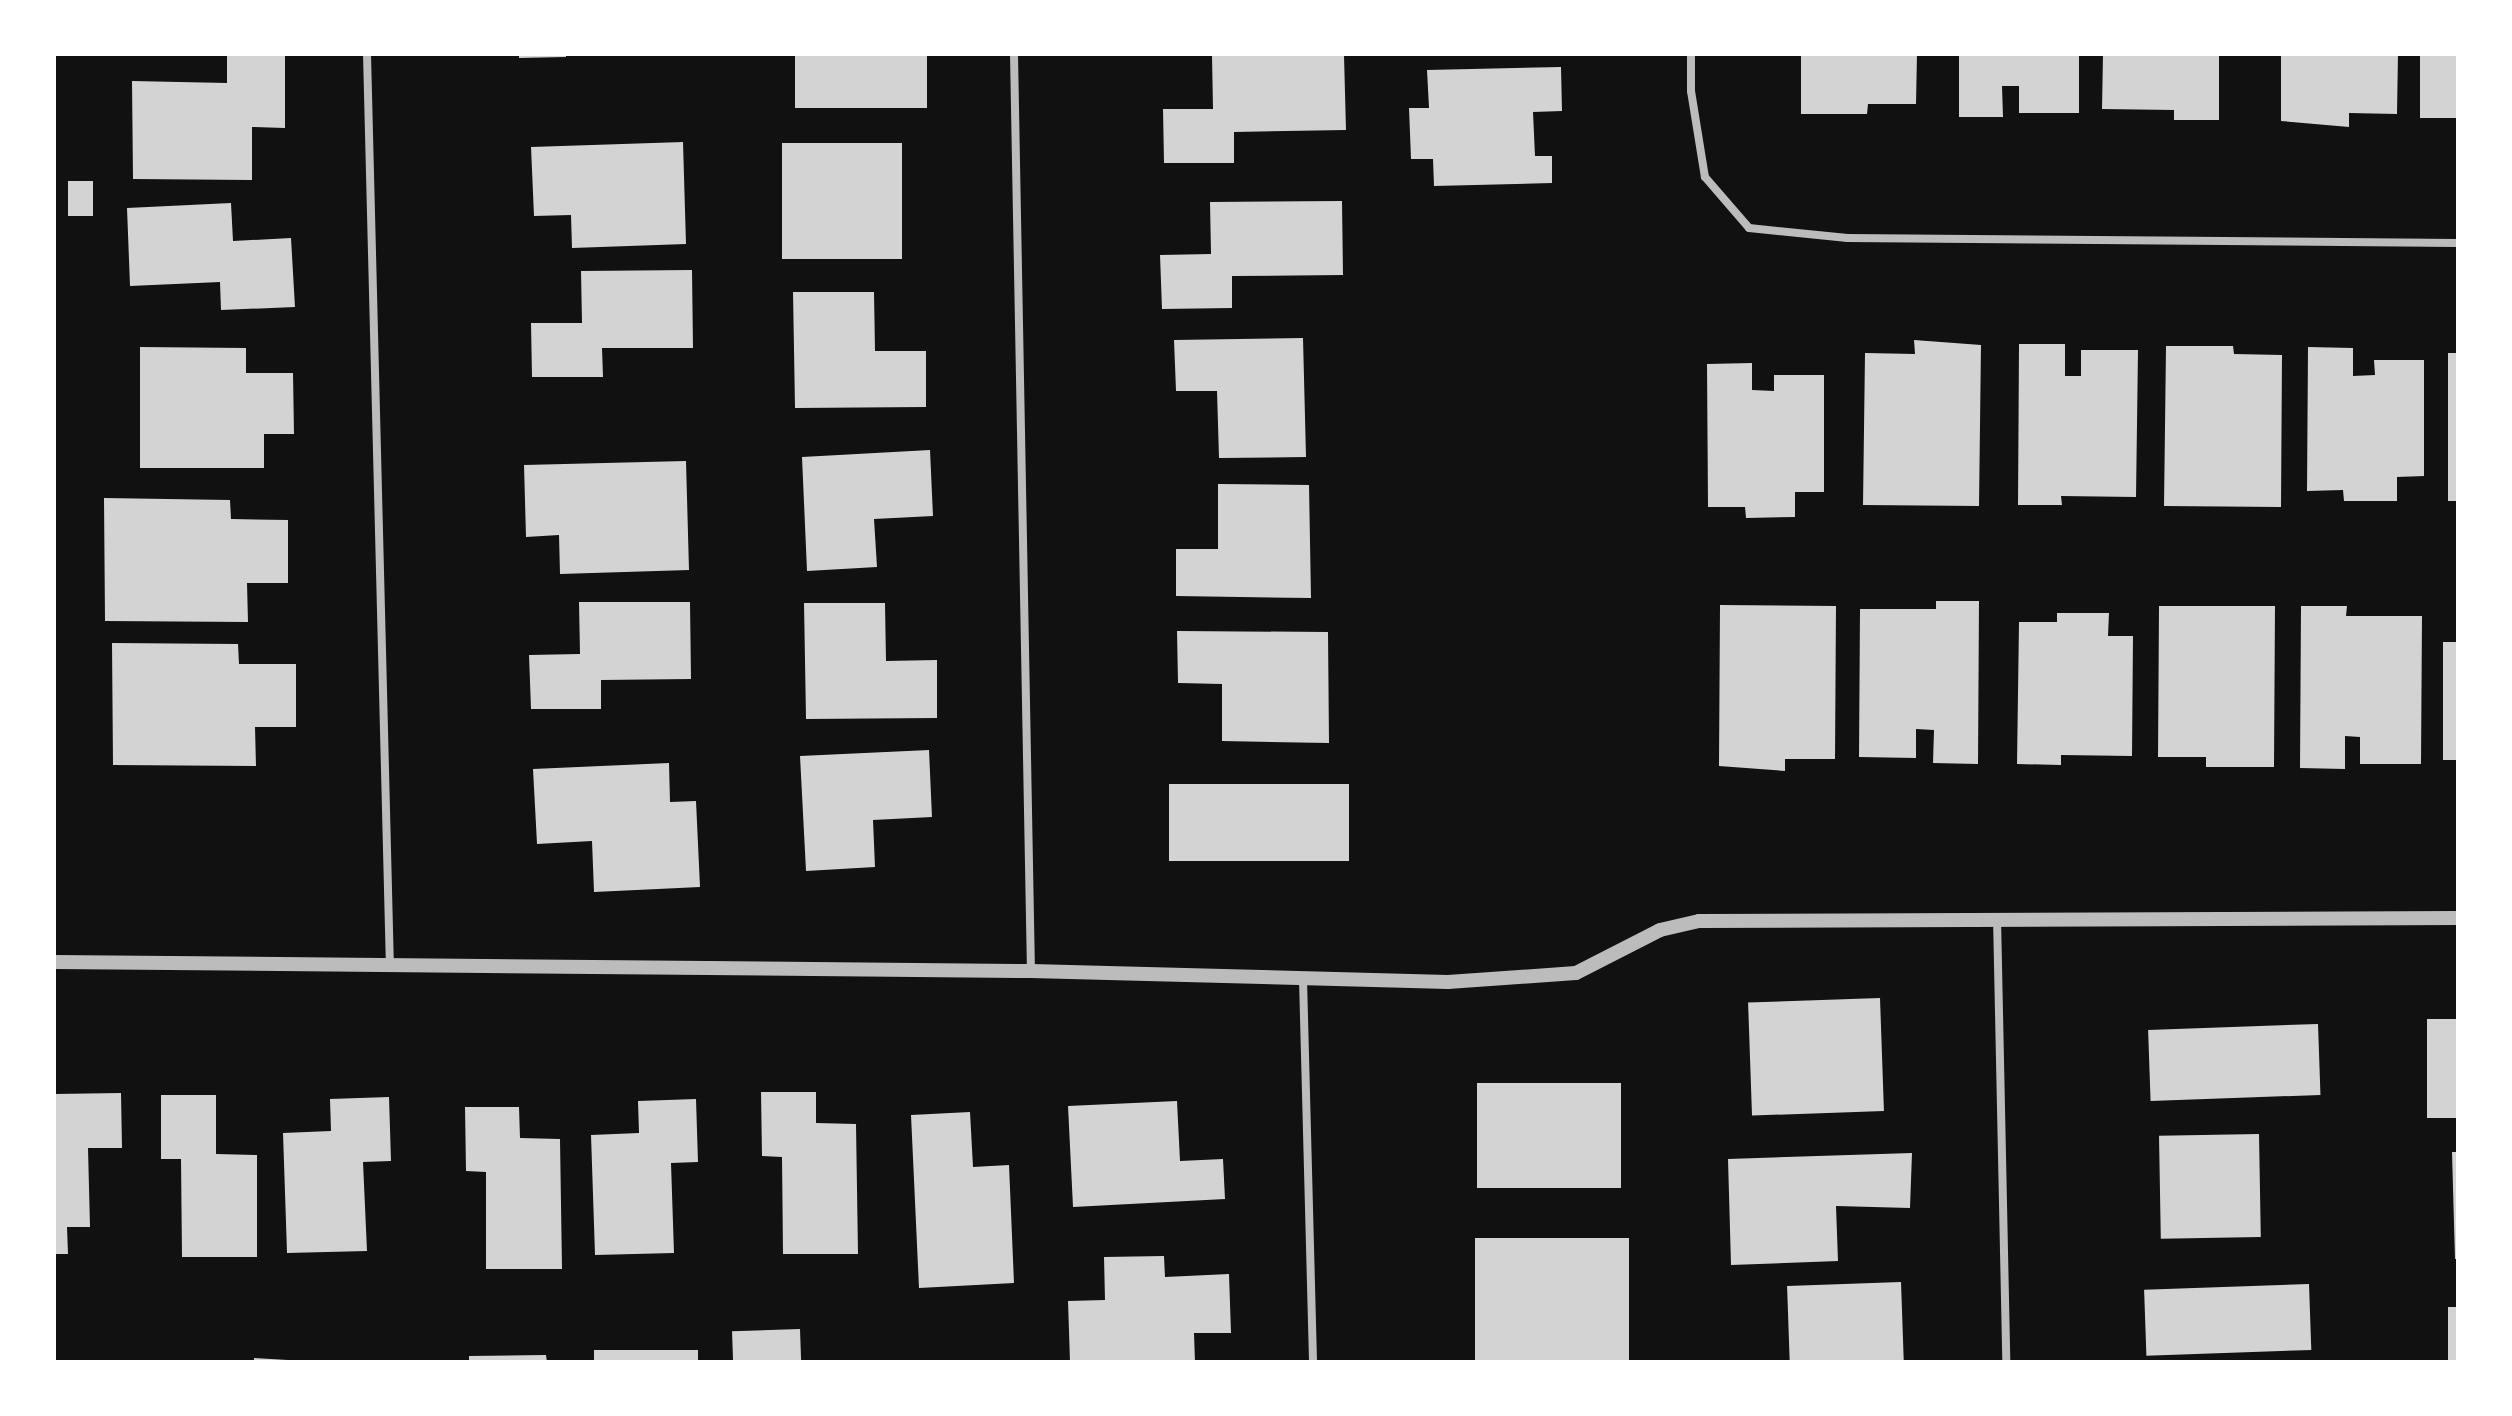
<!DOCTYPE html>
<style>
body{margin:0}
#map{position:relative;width:2512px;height:1416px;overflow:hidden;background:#111;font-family:Manrope,sans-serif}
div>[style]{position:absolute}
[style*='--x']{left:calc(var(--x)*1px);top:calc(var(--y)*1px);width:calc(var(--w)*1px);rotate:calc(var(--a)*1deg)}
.building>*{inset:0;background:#d3d3d3;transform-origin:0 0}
.minor>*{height:8px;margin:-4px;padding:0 4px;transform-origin:4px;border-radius:4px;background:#bcbcbc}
.tertiary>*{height:14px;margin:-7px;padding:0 7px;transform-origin:7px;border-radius:7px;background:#bcbcbc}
span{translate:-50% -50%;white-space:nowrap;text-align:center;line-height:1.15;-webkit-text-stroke:6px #fff;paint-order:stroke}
.frame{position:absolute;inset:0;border:56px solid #fff;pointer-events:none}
</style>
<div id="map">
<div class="building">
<div style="clip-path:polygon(227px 54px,285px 54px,285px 128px,252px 127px,252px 180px,133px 179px,132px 81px,227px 83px)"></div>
<div style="clip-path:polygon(519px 54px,566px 54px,566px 57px,519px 58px)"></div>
<div style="left:795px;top:54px;width:132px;height:54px"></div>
<div style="clip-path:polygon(1801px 54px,1917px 54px,1916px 104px,1868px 104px,1867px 114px,1801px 114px)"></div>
<div style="clip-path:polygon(1959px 54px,2079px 54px,2079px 113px,2019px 113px,2019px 86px,2002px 86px,2003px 117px,1959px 117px)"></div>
<div style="clip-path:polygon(2103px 54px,2219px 54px,2219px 120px,2174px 120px,2174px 110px,2102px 109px)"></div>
<div style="clip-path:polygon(2281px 54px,2398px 54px,2397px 114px,2349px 113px,2349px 127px,2281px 121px)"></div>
<div style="left:2420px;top:54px;width:38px;height:64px"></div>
<div style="clip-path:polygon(1344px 55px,1346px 130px,1234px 132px,1234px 163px,1164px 163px,1163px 109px,1213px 109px,1212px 56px)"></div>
<div style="clip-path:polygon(1561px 67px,1562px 111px,1533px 112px,1535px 156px,1552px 156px,1552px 183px,1434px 186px,1433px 159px,1411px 159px,1409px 108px,1429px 108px,1427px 70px)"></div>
<div style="clip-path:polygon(683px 142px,686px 244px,572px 248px,571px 215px,534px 216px,531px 147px)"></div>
<div style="left:902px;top:143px;width:116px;height:120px;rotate:90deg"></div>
<div style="left:68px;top:181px;width:25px;height:35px"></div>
<div style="clip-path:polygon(1342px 201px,1343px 275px,1232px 276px,1232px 308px,1162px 309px,1160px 255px,1211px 254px,1210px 202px)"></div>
<div style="clip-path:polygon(231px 203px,233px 241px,291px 238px,295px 307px,221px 310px,220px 282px,130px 286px,127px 208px)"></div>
<div style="clip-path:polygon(692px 270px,693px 348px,602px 348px,603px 377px,532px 377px,531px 323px,582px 323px,581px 271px)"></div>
<div style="clip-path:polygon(793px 292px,874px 292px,875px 351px,926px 351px,926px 407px,795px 408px)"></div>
<div style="clip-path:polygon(1303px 338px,1306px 457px,1219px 458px,1217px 391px,1176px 391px,1174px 340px)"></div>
<div style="clip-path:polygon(1914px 340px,1981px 345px,1979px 506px,1863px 505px,1865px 353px,1915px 354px)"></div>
<div style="clip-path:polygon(2019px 344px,2065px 344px,2065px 376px,2081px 376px,2081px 350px,2138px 350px,2136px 497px,2061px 496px,2062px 505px,2018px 505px)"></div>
<div style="clip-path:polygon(2166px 346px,2233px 346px,2234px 354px,2282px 355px,2281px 507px,2164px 506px)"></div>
<div style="clip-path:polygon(140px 347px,246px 348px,246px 373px,293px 373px,294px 434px,264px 434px,264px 468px,140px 468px)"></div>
<div style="clip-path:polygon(2308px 347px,2353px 348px,2353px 376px,2375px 375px,2374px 360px,2424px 360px,2424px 476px,2397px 477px,2397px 501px,2344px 501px,2343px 490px,2307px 491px)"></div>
<div style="left:2448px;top:353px;width:10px;height:148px"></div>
<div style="clip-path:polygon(1752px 363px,1752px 390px,1774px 391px,1774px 375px,1824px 375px,1824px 492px,1795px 492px,1795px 517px,1746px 518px,1745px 507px,1708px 507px,1707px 364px)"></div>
<div style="clip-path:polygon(930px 450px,933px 516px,874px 519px,877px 567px,807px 571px,802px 457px)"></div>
<div style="clip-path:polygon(686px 461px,689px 570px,560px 574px,559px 535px,526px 537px,524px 465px)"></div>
<div style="clip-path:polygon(1218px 484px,1309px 485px,1311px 598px,1176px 596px,1176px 549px,1218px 549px)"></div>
<div style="clip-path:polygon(104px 498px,230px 500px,231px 519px,288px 520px,288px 583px,247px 583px,248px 622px,105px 621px)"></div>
<div style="clip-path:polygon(1936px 601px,1979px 601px,1978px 764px,1933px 763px,1934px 730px,1916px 729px,1916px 758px,1859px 757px,1860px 609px,1936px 609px)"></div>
<div style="clip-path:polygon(579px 602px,690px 602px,691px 679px,601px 680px,601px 709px,531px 709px,529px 655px,580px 654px)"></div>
<div style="clip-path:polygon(804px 603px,885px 603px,886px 661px,937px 660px,937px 718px,806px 719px)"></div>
<div style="clip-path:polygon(1720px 605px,1836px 606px,1835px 759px,1785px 759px,1785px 771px,1719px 766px)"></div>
<div style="clip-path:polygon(2159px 606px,2275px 606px,2274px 767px,2206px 767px,2206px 757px,2158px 757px)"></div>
<div style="clip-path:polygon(2301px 606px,2347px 606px,2346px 616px,2422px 616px,2421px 764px,2360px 764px,2360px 737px,2345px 736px,2345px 769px,2300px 768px)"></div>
<div style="clip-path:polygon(2057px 613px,2109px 613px,2108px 636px,2133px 636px,2132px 756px,2061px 755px,2061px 765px,2017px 764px,2019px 622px,2057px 622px)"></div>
<div style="clip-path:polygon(1177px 631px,1328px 632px,1329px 743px,1222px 741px,1222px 684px,1178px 683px)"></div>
<div style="left:2443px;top:642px;width:15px;height:118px"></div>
<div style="clip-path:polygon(112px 643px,238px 644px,239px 664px,296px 664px,296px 727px,255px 727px,256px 766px,113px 765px)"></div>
<div style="clip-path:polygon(929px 750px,932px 817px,873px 820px,875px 867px,806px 871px,800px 756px)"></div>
<div style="clip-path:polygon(669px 763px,670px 802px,696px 801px,700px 887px,594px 892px,592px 841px,537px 844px,533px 769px)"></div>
<div style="left:1349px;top:784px;width:77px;height:180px;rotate:90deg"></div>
<div style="left:1880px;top:998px;width:113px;height:132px;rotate:88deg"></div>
<div style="left:2458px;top:1019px;width:99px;height:31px;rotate:90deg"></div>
<div style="left:2318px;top:1024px;width:71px;height:170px;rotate:88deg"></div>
<div style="left:1477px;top:1083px;width:144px;height:105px"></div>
<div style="clip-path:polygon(761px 1092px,816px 1092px,816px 1123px,856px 1124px,858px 1254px,783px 1254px,782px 1157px,762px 1156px)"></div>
<div style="clip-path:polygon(121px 1093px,122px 1148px,88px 1148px,90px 1227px,67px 1227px,68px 1254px,54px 1254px,54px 1094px)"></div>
<div style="clip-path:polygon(161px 1095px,216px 1095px,216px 1154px,257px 1155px,257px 1257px,182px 1257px,181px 1159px,161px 1159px)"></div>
<div style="clip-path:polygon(389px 1097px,391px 1161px,363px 1162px,367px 1251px,287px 1253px,283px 1133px,331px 1131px,330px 1099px)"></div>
<div style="clip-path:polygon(696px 1099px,698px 1162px,671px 1163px,674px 1253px,595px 1255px,591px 1135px,639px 1133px,638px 1101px)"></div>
<div style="clip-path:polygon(1177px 1101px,1180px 1161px,1223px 1159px,1225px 1199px,1073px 1207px,1068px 1106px)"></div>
<div style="clip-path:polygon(465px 1107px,519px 1107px,520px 1138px,560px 1139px,562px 1269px,486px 1269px,486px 1172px,466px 1171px)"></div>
<div style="clip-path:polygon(970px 1112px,973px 1167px,1009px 1165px,1014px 1283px,919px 1288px,911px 1115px)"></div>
<div style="left:2259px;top:1134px;width:103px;height:100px;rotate:89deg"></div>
<div style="clip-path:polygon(2452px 1152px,2458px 1152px,2458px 1259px,2455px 1259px)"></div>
<div style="clip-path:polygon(1912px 1153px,1910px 1208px,1836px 1206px,1838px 1261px,1731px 1265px,1728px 1159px)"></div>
<div style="left:1475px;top:1238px;width:154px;height:124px"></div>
<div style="clip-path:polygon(1164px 1256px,1165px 1277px,1229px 1274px,1231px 1333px,1194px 1333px,1195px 1362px,1070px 1362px,1068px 1301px,1105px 1300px,1104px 1257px)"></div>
<div style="left:1901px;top:1282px;width:80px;height:114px;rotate:88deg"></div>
<div style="left:2309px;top:1284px;width:66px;height:165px;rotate:88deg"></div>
<div style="left:2458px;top:1307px;width:55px;height:10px;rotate:90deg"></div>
<div style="left:800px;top:1329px;width:33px;height:68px;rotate:88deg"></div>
<div style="left:594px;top:1350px;width:104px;height:12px"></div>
<div style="clip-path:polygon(546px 1355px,547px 1362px,469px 1362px,469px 1356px)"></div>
<div style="clip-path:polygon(254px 1358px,288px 1360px,288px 1362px,254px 1362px)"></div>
</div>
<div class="minor">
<div style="--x:367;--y:54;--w:914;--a:88.56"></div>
<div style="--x:1014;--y:54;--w:917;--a:88.94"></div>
<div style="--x:1691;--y:54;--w:37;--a:90"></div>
<div style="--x:1691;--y:91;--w:87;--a:80.8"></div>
<div style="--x:1705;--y:177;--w:67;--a:49.2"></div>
<div style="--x:1749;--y:228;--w:99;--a:5.8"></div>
<div style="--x:1847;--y:238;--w:611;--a:0.47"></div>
<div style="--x:1997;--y:917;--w:445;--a:88.8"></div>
<div style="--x:1303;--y:979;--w:383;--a:88.5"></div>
</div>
<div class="tertiary">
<div style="--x:54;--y:962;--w:977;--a:0.53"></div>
<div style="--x:1031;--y:971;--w:417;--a:1.5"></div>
<div style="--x:1448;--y:982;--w:128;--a:-4"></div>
<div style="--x:1576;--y:973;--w:94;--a:-27.1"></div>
<div style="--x:1660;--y:930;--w:40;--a:-13"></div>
<div style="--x:1699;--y:921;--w:759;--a:-0.23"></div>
</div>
<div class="frame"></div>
</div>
